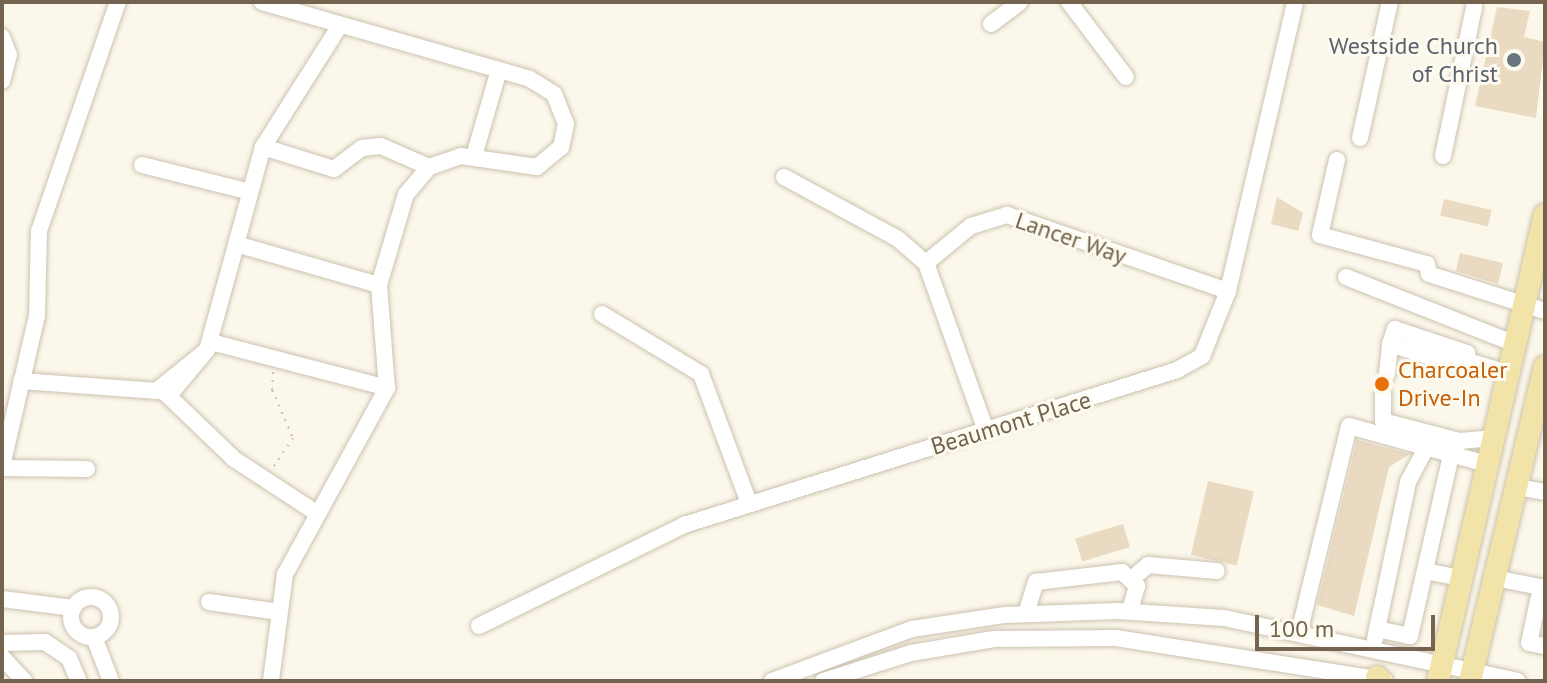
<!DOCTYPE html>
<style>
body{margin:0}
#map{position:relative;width:1547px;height:683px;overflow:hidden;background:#fbf7ea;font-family:"PT Sans",sans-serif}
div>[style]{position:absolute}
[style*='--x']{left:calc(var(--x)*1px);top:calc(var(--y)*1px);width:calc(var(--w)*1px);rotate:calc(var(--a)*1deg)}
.building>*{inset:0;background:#ebdac2;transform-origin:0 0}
.path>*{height:2px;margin-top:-1px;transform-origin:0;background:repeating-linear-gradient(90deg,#d2c0a7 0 2px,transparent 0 8px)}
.roads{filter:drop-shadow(0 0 2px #ccc2b0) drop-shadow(0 0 2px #ccc2b0)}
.minor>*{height:16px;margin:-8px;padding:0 8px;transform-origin:8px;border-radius:8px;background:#fff}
.minor>.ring{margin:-8px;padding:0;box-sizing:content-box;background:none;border:16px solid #fff;border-radius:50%}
.major>*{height:22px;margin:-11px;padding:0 11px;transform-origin:11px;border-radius:11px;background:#f2e4a9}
.dots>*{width:22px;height:22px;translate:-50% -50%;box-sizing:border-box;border:4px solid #fdfbf0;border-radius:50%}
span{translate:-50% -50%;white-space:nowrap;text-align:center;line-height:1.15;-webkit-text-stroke:6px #fdfbf0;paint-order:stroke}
.worship-label{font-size:24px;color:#5b616d}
.right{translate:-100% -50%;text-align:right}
.street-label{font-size:24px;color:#73634f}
.food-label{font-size:24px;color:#c56008}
.left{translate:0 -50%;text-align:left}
.frame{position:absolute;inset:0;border:4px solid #73634f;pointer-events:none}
.scale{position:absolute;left:1255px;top:615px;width:180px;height:36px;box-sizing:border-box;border:4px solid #73634f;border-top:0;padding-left:10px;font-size:24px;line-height:28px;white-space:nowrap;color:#73634f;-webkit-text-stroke:6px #fdfbf0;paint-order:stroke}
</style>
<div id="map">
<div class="building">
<div style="clip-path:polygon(1497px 7px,1530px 11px,1524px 37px,1545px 42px,1536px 118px,1475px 106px)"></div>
<div style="clip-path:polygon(1277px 197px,1303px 213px,1298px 231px,1271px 224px)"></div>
<div style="left:1444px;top:199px;width:49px;height:17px;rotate:13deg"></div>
<div style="clip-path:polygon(1460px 253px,1503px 263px,1498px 284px,1456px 271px)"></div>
<div style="clip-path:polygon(1357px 440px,1410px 454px,1389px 467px,1354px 616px,1317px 605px)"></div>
<div style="left:1208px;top:481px;width:47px;height:76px;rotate:13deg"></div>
<div style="left:1123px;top:524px;width:24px;height:50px;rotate:73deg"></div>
</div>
<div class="path">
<div style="--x:273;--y:372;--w:18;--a:93"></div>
<div style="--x:272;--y:390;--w:52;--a:66.4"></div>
<div style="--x:293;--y:438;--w:34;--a:124"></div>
</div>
<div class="roads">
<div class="minor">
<div style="--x:262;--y:2;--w:279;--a:16"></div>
<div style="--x:530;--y:79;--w:28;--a:32"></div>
<div style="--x:554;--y:94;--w:32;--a:68"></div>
<div style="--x:566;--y:124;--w:24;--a:102"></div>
<div style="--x:561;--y:147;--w:31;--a:140"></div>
<div style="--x:537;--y:167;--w:77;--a:-171.8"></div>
<div style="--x:461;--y:156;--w:34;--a:161"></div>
<div style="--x:429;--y:167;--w:35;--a:130"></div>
<div style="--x:406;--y:194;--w:95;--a:106.5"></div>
<div style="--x:379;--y:285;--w:103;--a:85.6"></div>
<div style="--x:387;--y:388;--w:212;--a:118.7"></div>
<div style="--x:285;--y:574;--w:108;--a:97.5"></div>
<div style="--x:1069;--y:2;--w:94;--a:52.8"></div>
<div style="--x:991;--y:24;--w:36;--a:-37"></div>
<div style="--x:2;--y:37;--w:19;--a:69"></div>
<div style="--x:9;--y:55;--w:27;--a:105"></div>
<div style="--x:1360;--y:138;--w:139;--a:-77.6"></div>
<div style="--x:263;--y:147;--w:74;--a:17.2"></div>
<div style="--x:334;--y:169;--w:35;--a:-37"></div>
<div style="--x:362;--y:148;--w:19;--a:-6"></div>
<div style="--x:381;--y:146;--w:52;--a:23.6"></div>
<div style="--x:474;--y:156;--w:90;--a:-73.8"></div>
<div style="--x:1443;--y:156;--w:152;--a:-78.2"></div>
<div style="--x:1337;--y:160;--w:77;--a:102.8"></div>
<div style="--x:1320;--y:235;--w:111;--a:15.2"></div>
<div style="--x:1427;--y:264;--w:10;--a:79"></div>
<div style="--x:1429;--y:274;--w:122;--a:17.7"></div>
<div style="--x:142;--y:165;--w:111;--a:14"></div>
<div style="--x:784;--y:177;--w:130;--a:28.5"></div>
<div style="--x:898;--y:239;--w:37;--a:41"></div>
<div style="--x:926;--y:263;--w:178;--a:70.3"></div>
<div style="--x:236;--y:244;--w:149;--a:16"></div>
<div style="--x:926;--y:263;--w:58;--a:-39.4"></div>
<div style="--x:971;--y:226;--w:38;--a:-17"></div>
<div style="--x:1007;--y:215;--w:234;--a:19"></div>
<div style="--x:1346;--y:277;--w:182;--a:21.6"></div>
<div style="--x:602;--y:314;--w:116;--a:31.2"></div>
<div style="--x:701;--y:374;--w:138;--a:69.6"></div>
<div style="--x:211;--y:342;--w:182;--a:14.6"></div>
<div style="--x:207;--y:350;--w:211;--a:-74.6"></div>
<div style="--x:263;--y:147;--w:144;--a:-57.7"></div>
<div style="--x:1464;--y:360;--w:46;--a:16.5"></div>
<div style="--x:1387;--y:374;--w:30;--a:-84"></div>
<div style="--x:1390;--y:344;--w:16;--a:-72"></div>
<div style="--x:1395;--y:329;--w:76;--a:18.4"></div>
<div style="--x:1467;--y:353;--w:15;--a:113"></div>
<div style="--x:1461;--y:367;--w:75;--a:-162.1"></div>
<div style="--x:21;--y:381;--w:151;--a:4.2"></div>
<div style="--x:172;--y:392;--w:55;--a:-50.2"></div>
<div style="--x:207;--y:350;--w:60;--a:141"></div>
<div style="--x:160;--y:388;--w:103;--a:43.8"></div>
<div style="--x:234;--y:459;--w:100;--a:33.2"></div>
<div style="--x:1383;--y:393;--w:28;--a:90"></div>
<div style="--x:1383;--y:421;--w:80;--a:14.6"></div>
<div style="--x:1460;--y:441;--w:33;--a:-5"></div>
<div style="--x:2;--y:466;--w:154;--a:-76.9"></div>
<div style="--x:37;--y:316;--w:85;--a:-88.7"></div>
<div style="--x:39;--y:231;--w:242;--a:-71"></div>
<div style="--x:2;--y:468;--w:85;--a:0.7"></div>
<div style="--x:1517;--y:487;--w:28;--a:10"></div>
<div style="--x:1425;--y:571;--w:37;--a:11"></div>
<div style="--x:1135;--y:576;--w:17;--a:-40"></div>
<div style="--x:1148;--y:565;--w:69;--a:5"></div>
<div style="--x:1495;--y:578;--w:51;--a:11.3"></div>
<div style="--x:1541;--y:587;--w:57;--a:102.1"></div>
<div style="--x:1529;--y:643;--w:16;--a:11"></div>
<div class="ring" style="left:71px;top:597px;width:24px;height:24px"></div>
<div style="--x:2;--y:599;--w:72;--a:7.2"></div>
<div style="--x:209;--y:602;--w:71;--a:8.1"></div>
<div style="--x:1026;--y:614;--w:34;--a:-73"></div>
<div style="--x:1036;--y:582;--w:87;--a:-6.6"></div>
<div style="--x:1122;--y:572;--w:21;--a:43"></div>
<div style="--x:1137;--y:586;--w:26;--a:106"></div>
<div style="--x:479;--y:626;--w:229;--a:-26.2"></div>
<div style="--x:684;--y:525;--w:517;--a:-17.45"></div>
<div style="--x:1177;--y:370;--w:29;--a:-29"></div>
<div style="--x:1202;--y:356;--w:70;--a:-68.2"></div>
<div style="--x:1228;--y:291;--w:297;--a:-76.9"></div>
<div style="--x:1377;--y:629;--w:34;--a:12"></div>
<div style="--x:1410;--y:636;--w:185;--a:-77.2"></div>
<div style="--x:1299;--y:633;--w:213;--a:-76.4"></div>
<div style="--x:1349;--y:426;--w:143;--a:15.4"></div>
<div style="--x:94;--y:637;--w:47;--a:68.9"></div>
<div style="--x:1375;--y:639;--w:160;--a:-78.1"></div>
<div style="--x:1408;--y:482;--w:36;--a:-62"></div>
<div style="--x:2;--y:643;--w:43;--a:-1.3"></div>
<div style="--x:45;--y:642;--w:29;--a:34"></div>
<div style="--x:69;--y:658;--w:25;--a:67"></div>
<div style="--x:2;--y:657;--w:33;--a:47"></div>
<div style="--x:772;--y:681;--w:149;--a:-20.4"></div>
<div style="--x:912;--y:629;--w:94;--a:-8.6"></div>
<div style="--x:1005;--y:615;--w:113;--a:-2"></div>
<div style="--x:1118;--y:611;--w:106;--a:3.8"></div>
<div style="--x:1224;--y:618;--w:300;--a:12.1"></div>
<div style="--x:823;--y:681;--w:92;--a:-17.7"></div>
<div style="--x:911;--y:653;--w:84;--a:-9.6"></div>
<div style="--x:994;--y:639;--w:122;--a:-0.5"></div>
<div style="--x:1116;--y:638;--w:272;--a:8.9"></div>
</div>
<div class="major">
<div style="--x:1377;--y:677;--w:6;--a:45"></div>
<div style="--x:1438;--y:681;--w:478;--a:-77.1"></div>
<div style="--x:1470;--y:681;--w:323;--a:-76.6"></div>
</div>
</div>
<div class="dots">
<div style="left:1514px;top:60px;background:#6b7280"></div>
<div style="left:1382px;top:384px;background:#e8710a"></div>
</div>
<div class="worship-label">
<span class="right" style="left:1498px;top:60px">Westside Church<br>of Christ</span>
</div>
<div class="street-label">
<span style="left:1071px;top:238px;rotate:19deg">Lancer Way</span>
<span style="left:1011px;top:423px;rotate:-17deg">Beaumont Place</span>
</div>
<div class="food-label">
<span class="left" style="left:1398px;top:384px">Charcoaler<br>Drive-In</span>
</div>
<div class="frame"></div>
<div class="scale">100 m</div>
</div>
